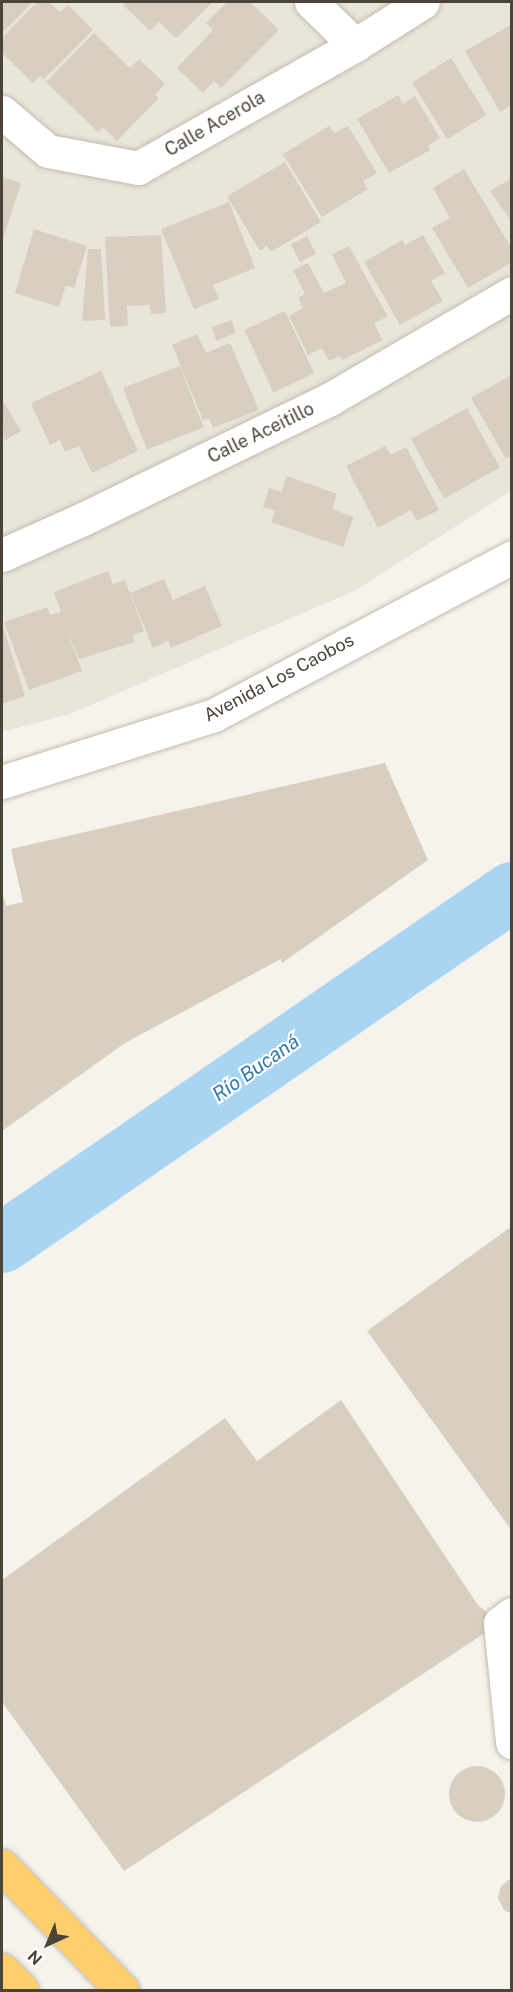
<!DOCTYPE html>
<meta charset="utf-8">
<style>
body{margin:0}
#map{position:relative;width:513px;height:1992px;overflow:hidden;background:#f6f3ec;font-family:"Public Sans",sans-serif}
div>[style]{position:absolute}
[style*='--x']{left:calc(var(--x)*1px);top:calc(var(--y)*1px);width:calc(var(--w)*1px);rotate:calc(var(--a)*1deg)}
.residential>*{inset:0;background:#eae5da}
.river>*{height:60px;margin:-30px;padding:0 30px;transform-origin:30px;border-radius:30px;background:#a9d4f2}
.building>*{inset:0;background:#d8cfc1;transform-origin:0 0}
.round{border-radius:50%}
.roads{filter:drop-shadow(0 0 2px #c2bbae) drop-shadow(0 0 2px #c2bbae)}
.street>*{height:33px;margin:-16.5px;padding:0 16.5px;transform-origin:16.5px;border-radius:16.5px;background:#fff}
.highway>*{height:33px;margin:-16.5px;padding:0 16.5px;transform-origin:16.5px;border-radius:16.5px;background:#ffcf6e}
span{translate:-50% -50%;white-space:nowrap;text-align:center;line-height:1.15;-webkit-text-stroke:4.5px #fff;paint-order:stroke}
.street-label{font-size:18px;color:#4b4439}
.water-label{font-size:20px;color:#2e7ab2;font-style:italic}
.frame{position:absolute;inset:0;border:3px solid #4b4439;pointer-events:none}
.north{position:absolute;left:18px;top:1914px;width:60px;height:60px;-webkit-text-stroke:4px #fff;paint-order:stroke;rotate:224deg;font-size:16px;font-weight:700;line-height:24px;text-align:center;color:#4b4439}
.north::after{content:'';display:block;margin:auto;width:21px;height:27px;background:#4b4439;clip-path:polygon(50% 0,100% 100%,50% 72%,0 100%)}
</style>
<div id="map">
<div class="residential">
<div style="clip-path:polygon(2px 2px,511px 2px,511px 491px,356px 590px,70px 714px,2px 732px)"></div>
</div>
<div class="river">
<div style="--x:2;--y:1243;--w:619;--a:-34.54"></div>
</div>
<div class="building">
<div style="clip-path:polygon(2px 2px,33px 2px,2px 33px)"></div>
<div style="clip-path:polygon(37px 2px,49px 2px,60px 12px,68px 5px,93px 30px,44px 79px,40px 76px,33px 83px,2px 53px,2px 38px)"></div>
<div style="clip-path:polygon(126px 2px,213px 2px,176px 38px,159px 22px,150px 31px,123px 5px)"></div>
<div style="clip-path:polygon(227px 2px,250px 2px,279px 30px,221px 88px,214px 81px,203px 93px,177px 68px,213px 30px,206px 23px)"></div>
<div style="clip-path:polygon(512px 24px,512px 105px,500px 112px,465px 51px)"></div>
<div style="clip-path:polygon(94px 33px,130px 68px,139px 59px,165px 84px,155px 95px,159px 98px,117px 141px,103px 127px,98px 132px,46px 82px)"></div>
<div style="left:451px;top:58px;width:67px;height:46px;rotate:58deg"></div>
<div style="clip-path:polygon(398px 95px,403px 104px,415px 96px,440px 138px,428px 146px,430px 150px,389px 173px,357px 119px)"></div>
<div style="clip-path:polygon(329px 126px,334px 133px,348px 126px,377px 173px,363px 181px,368px 189px,322px 217px,283px 154px)"></div>
<div style="clip-path:polygon(285px 162px,321px 222px,271px 252px,267px 246px,260px 251px,227px 196px)"></div>
<div style="clip-path:polygon(464px 169px,512px 249px,512px 262px,468px 288px,432px 228px,450px 218px,433px 188px)"></div>
<div style="clip-path:polygon(2px 177px,21px 183px,2px 242px)"></div>
<div style="clip-path:polygon(512px 178px,512px 222px,490px 191px)"></div>
<div style="clip-path:polygon(229px 202px,255px 268px,213px 285px,219px 299px,194px 309px,161px 229px)"></div>
<div style="clip-path:polygon(34px 229px,87px 246px,74px 288px,66px 285px,59px 307px,15px 293px)"></div>
<div style="clip-path:polygon(161px 235px,166px 313px,151px 314px,150px 305px,127px 306px,128px 326px,110px 327px,105px 237px)"></div>
<div style="clip-path:polygon(423px 235px,445px 273px,431px 281px,443px 301px,400px 325px,364px 262px,402px 240px,405px 245px)"></div>
<div style="left:307px;top:236px;width:20px;height:18px;rotate:63deg"></div>
<div style="clip-path:polygon(349px 246px,388px 317px,374px 323px,383px 340px,342px 360px,340px 356px,329px 361px,322px 348px,308px 355px,289px 316px,303px 308px,298px 298px,305px 294px,293px 270px,308px 263px,324px 293px,346px 283px,332px 254px)"></div>
<div style="clip-path:polygon(88px 249px,101px 249px,105px 320px,82px 321px)"></div>
<div style="left:285px;top:311px;width:69px;height:45px;rotate:65deg"></div>
<div style="left:231px;top:320px;width:14px;height:21px;rotate:69deg"></div>
<div style="clip-path:polygon(197px 334px,206px 353px,230px 343px,259px 410px,213px 428px,209px 418px,203px 420px,172px 345px)"></div>
<div style="left:180px;top:366px;width:66px;height:61px;rotate:69deg"></div>
<div style="clip-path:polygon(101px 371px,138px 451px,92px 473px,79px 446px,65px 452px,60px 440px,50px 445px,31px 403px)"></div>
<div style="clip-path:polygon(510px 376px,512px 456px,506px 459px,471px 398px)"></div>
<div style="clip-path:polygon(4px 403px,21px 431px,4px 441px,2px 404px)"></div>
<div style="left:467px;top:408px;width:68px;height:64px;rotate:61deg"></div>
<div style="clip-path:polygon(385px 446px,391px 455px,406px 447px,439px 510px,417px 521px,411px 510px,378px 528px,346px 466px)"></div>
<div style="clip-path:polygon(287px 476px,337px 494px,332px 509px,354px 517px,343px 547px,271px 522px,275px 511px,263px 507px,269px 488px,281px 492px)"></div>
<div style="clip-path:polygon(108px 571px,113px 584px,125px 580px,144px 631px,133px 635px,135px 642px,79px 659px,65px 625px,82px 671px,29px 690px,4px 622px,47px 607px,50px 615px,61px 612px,54px 592px)"></div>
<div style="clip-path:polygon(164px 579px,173px 600px,205px 586px,222px 626px,171px 648px,168px 641px,153px 648px,130px 593px)"></div>
<div style="clip-path:polygon(2px 623px,25px 696px,2px 704px)"></div>
<div style="clip-path:polygon(385px 763px,428px 860px,282px 963px,281px 959px,125px 1043px,2px 1131px,2px 891px,6px 906px,23px 902px,11px 849px)"></div>
<div style="clip-path:polygon(512px 1226px,512px 1531px,367px 1331px)"></div>
<div style="clip-path:polygon(341px 1400px,478px 1605px,500px 1623px,124px 1871px,2px 1702px,2px 1580px,225px 1418px,257px 1461px)"></div>
<div class="round" style="left:449px;top:1766px;width:56px;height:56px"></div>
<div style="clip-path:polygon(512px 1877px,512px 1914px,504px 1910px,498px 1898px,501px 1886px)"></div>
</div>
<div class="roads">
<div class="street">
<div style="--x:311;--y:2;--w:62;--a:44.3"></div>
<div style="--x:2;--y:112;--w:60;--a:40.3"></div>
<div style="--x:48;--y:151;--w:92;--a:10.7"></div>
<div style="--x:138;--y:168;--w:249;--a:-29.5"></div>
<div style="--x:355;--y:45;--w:80;--a:-32.3"></div>
<div style="--x:2;--y:555;--w:89;--a:-24"></div>
<div style="--x:83;--y:519;--w:275;--a:-25.9"></div>
<div style="--x:330;--y:399;--w:211;--a:-30.2"></div>
<div style="--x:2;--y:782;--w:222;--a:-17.5"></div>
<div style="--x:214;--y:715;--w:337;--a:-27.9"></div>
<div style="--x:512;--y:1614;--w:15;--a:143"></div>
<div style="--x:500;--y:1623;--w:120;--a:84.2"></div>
</div>
<div class="highway">
<div style="--x:2;--y:1866;--w:173;--a:45.9"></div>
<div style="--x:2;--y:1970;--w:28;--a:45"></div>
</div>
</div>
<div class="street-label">
<span style="left:215px;top:124px;rotate:-30deg">Calle Acerola</span>
<span style="left:261px;top:433px;rotate:-26deg">Calle Aceitillo</span>
<span style="left:279px;top:678px;rotate:-28deg">Avenida Los Caobos</span>
</div>
<div class="water-label">
<span style="left:256px;top:1068px;rotate:-35deg">Río Bucaná</span>
</div>
<div class="frame"></div>
<div class="north">N</div>
</div>
